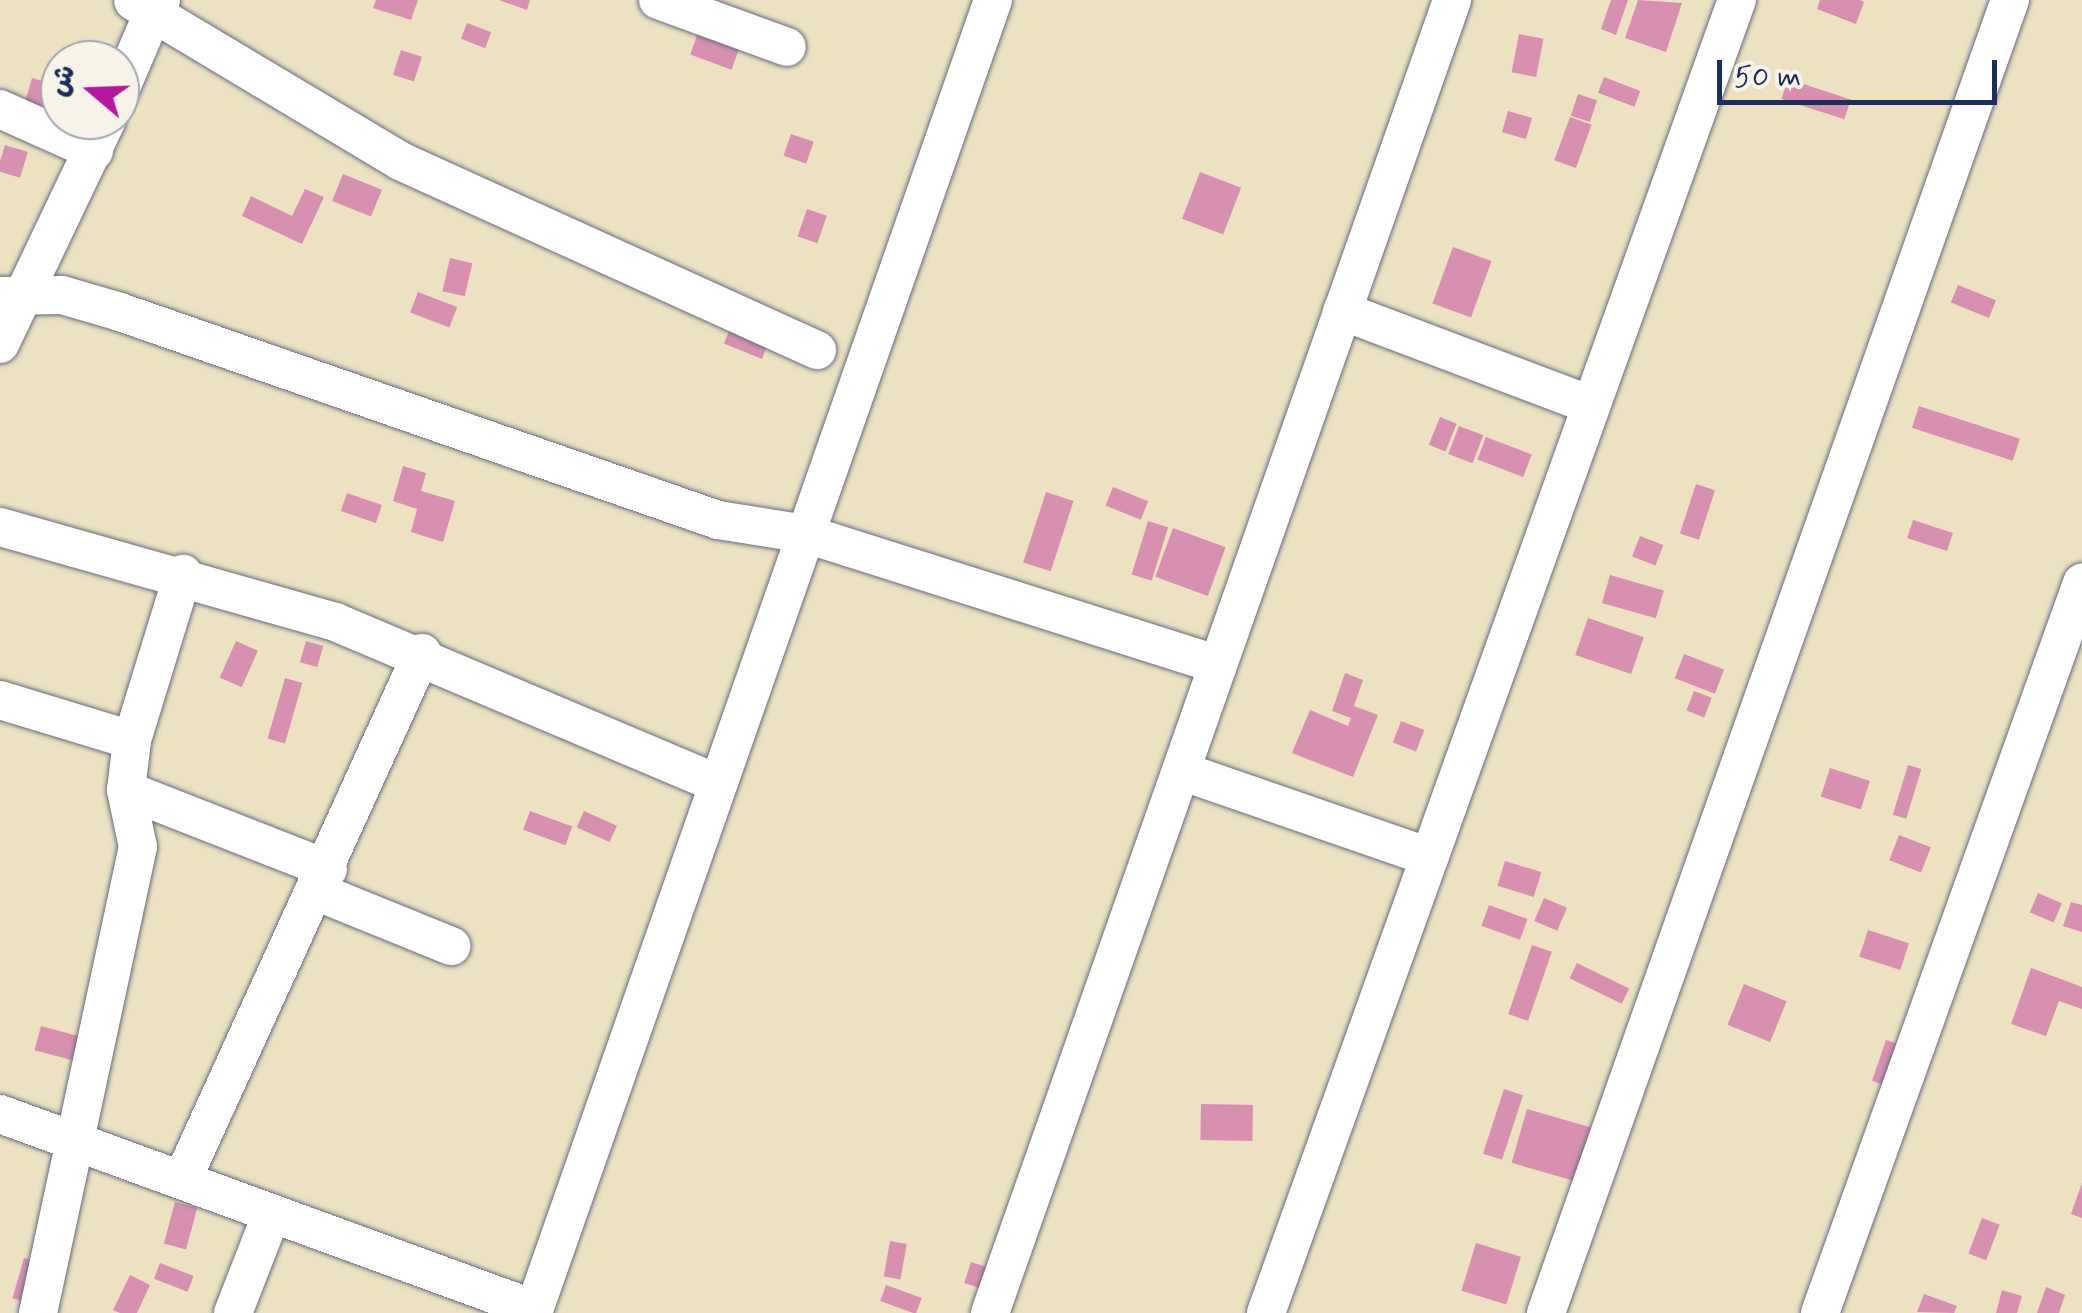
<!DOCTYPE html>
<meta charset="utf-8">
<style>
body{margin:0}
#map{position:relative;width:2082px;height:1313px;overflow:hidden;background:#ece1c0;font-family:Mynerve,"Playpen Sans Arabic",sans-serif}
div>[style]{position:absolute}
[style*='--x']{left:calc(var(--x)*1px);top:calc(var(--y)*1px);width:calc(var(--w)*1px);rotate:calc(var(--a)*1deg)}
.building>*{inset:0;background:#d890b1;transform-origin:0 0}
.roads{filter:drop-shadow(0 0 2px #646d80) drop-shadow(0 0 2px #646d80)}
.minor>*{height:38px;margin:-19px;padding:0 19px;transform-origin:19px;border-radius:19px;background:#fff}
span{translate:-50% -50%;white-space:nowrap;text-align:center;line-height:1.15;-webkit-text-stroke:8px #f7f3e8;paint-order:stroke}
.north{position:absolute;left:40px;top:40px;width:100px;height:100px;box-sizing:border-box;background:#f7f3e8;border:2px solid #9fa5b1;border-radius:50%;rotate:289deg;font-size:28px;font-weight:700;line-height:40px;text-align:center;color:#1b2f5e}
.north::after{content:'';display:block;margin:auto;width:35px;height:45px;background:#b5179e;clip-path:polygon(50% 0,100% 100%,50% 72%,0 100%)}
.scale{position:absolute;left:1717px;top:60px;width:280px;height:45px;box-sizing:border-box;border:5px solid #1b2f5e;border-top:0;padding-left:12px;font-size:30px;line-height:35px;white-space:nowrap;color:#1b2f5e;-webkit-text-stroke:8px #f7f3e8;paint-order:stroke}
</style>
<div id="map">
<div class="building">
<div style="clip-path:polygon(376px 0,418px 0,411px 20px,373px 8px)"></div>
<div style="clip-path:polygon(499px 0,530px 0,527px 10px)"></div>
<div style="clip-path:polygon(1611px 0,1628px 0,1616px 35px,1601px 29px)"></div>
<div style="clip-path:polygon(1638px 0,1682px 3px,1666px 52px,1625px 38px)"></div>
<div style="clip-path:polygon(1820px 0,1860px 0,1864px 2px,1856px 24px,1817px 9px)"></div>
<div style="left:467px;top:23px;width:26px;height:17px;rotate:21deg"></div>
<div style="left:698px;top:33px;width:44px;height:23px;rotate:20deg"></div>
<div style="left:1519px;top:34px;width:25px;height:39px;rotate:11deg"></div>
<div style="left:401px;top:50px;width:22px;height:26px;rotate:18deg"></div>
<div style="left:1604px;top:77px;width:39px;height:17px;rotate:21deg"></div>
<div style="left:32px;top:78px;width:22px;height:26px;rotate:16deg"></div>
<div style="left:1788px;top:79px;width:66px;height:21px;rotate:18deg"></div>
<div style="left:1578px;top:94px;width:20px;height:23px;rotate:18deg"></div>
<div style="left:1508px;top:111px;width:25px;height:22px;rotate:16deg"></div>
<div style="left:1570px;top:117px;width:23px;height:46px;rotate:20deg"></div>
<div style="left:791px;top:134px;width:24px;height:23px;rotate:19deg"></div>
<div style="left:5px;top:145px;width:24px;height:27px;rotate:17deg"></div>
<div style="left:1200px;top:172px;width:44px;height:50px;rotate:21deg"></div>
<div style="left:343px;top:174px;width:42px;height:29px;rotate:22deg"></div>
<div style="clip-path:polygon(305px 189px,324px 197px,302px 244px,242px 216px,251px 196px,292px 216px)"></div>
<div style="left:807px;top:209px;width:21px;height:29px;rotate:19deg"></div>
<div style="left:1453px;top:247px;width:41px;height:60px;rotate:20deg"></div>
<div style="left:450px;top:258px;width:23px;height:34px;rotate:13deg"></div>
<div style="left:1958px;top:285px;width:41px;height:19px;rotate:22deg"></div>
<div style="left:418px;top:292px;width:42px;height:22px;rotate:21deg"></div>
<div style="left:731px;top:326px;width:41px;height:19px;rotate:22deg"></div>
<div style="left:1919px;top:406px;width:106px;height:23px;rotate:18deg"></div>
<div style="left:1440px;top:417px;width:18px;height:30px;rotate:22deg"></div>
<div style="left:1459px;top:426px;width:26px;height:30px;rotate:21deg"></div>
<div style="left:1486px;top:437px;width:49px;height:24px;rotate:21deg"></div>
<div style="clip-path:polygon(403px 466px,426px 473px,421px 491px,455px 501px,443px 542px,411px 532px,417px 509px,393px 501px)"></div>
<div style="left:1696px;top:484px;width:20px;height:52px;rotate:18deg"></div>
<div style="left:1113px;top:487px;width:38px;height:20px;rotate:22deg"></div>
<div style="left:1046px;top:492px;width:29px;height:74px;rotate:18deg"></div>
<div style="left:347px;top:493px;width:37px;height:19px;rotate:19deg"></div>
<div style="left:1913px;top:520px;width:42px;height:19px;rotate:18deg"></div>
<div style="left:1148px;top:521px;width:21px;height:56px;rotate:17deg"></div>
<div style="left:1173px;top:528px;width:56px;height:52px;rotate:20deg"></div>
<div style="left:1640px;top:536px;width:25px;height:22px;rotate:21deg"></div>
<div style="left:1610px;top:575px;width:56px;height:29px;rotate:16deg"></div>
<div style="left:1588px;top:618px;width:59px;height:39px;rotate:19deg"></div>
<div style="left:236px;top:641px;width:24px;height:40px;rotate:24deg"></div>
<div style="left:306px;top:641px;width:18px;height:22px;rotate:16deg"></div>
<div style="left:1684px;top:654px;width:43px;height:26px;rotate:21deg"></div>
<div style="clip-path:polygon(1345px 673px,1363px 680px,1354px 706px,1378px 715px,1353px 777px,1292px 753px,1310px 710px,1348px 726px,1351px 718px,1332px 711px)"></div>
<div style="left:285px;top:678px;width:18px;height:63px;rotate:16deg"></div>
<div style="left:1694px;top:691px;width:19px;height:21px;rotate:21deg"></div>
<div style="left:1401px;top:721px;width:25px;height:23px;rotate:21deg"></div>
<div style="left:1908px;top:765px;width:14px;height:52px;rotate:17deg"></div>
<div style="left:1830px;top:768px;width:42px;height:30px;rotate:18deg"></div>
<div style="left:530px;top:811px;width:45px;height:20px;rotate:20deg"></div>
<div style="left:584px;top:811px;width:36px;height:18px;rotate:24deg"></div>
<div style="left:1899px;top:835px;width:34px;height:27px;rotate:21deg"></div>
<div style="left:1505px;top:861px;width:38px;height:26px;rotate:17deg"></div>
<div style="left:2038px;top:893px;width:26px;height:21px;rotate:23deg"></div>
<div style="left:1544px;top:898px;width:25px;height:25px;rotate:23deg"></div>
<div style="clip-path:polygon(2071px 902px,2082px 905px,2082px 932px,2063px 926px)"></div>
<div style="left:1489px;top:905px;width:41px;height:22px;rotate:20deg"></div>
<div style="left:1868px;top:930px;width:43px;height:28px;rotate:18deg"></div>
<div style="left:1532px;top:945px;width:21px;height:73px;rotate:19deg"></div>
<div style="left:1577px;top:963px;width:58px;height:17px;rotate:26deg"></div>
<div style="clip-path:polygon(2031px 968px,2082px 987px,2082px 1009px,2059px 1001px,2046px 1036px,2011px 1024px)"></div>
<div style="left:1744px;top:984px;width:46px;height:44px;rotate:22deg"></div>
<div style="left:41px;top:1026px;width:54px;height:25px;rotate:15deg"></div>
<div style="left:1886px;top:1040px;width:31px;height:43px;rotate:19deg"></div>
<div style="left:1504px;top:1089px;width:20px;height:68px;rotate:18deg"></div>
<div style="left:1201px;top:1104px;width:52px;height:36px;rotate:1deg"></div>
<div style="left:1527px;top:1109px;width:83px;height:56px;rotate:16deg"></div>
<div style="clip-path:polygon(2082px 1183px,2082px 1218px,2071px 1214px)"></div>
<div style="left:175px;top:1202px;width:23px;height:43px;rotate:15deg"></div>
<div style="left:1982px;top:1218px;width:19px;height:38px;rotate:21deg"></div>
<div style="left:890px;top:1241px;width:17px;height:36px;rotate:10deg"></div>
<div style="left:1476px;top:1243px;width:47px;height:50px;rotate:17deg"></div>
<div style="left:24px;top:1258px;width:19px;height:42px;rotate:16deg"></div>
<div style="left:971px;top:1262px;width:19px;height:22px;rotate:18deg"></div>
<div style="left:160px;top:1263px;width:36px;height:17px;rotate:21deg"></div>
<div style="clip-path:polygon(130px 1275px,150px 1285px,137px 1313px,120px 1313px,113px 1310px)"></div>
<div style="left:886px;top:1285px;width:38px;height:17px;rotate:20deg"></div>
<div style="clip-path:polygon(2046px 1287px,2065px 1295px,2059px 1313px,2037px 1313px)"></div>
<div style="clip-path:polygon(2002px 1290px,2022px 1296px,2017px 1313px,1996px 1313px)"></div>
<div style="clip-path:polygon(1924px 1294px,1957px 1306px,1954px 1313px,1917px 1312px)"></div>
</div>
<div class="roads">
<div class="minor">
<div style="--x:161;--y:0;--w:15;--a:122"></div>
<div style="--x:153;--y:13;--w:288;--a:30.9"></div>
<div style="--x:400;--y:161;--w:458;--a:24.4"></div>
<div style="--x:658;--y:0;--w:137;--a:20"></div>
<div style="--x:120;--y:90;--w:84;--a:-66.8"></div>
<div style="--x:153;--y:13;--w:23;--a:-149"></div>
<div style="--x:0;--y:109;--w:103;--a:24.1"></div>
<div style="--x:0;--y:296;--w:62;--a:-0.9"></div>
<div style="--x:62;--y:295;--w:60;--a:16.3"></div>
<div style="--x:120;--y:312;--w:633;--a:19.18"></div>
<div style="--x:718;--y:520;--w:89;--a:9"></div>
<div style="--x:806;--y:534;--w:432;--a:17.6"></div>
<div style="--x:1342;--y:311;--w:266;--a:20.7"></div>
<div style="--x:0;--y:344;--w:248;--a:-64.5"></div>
<div style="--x:0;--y:527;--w:348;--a:15.8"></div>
<div style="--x:335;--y:622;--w:416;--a:22.9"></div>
<div style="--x:0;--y:700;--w:138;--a:16.9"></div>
<div style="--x:132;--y:740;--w:50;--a:96.8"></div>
<div style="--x:126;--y:790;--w:217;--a:21.4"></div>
<div style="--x:132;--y:740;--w:174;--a:-72.9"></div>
<div style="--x:1181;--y:771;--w:263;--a:19.1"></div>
<div style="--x:318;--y:892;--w:144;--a:22.1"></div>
<div style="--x:0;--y:1114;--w:568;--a:20.06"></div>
<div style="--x:183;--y:1178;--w:577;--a:-65.52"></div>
<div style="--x:38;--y:1313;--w:477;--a:-77.9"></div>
<div style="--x:138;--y:847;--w:58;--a:-101.9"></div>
<div style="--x:233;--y:1313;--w:107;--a:-68.7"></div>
<div style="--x:533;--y:1313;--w:1391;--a:-70.69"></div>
<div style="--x:990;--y:1313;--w:1392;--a:-70.61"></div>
<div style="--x:1266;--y:1313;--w:1395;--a:-70.27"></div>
<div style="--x:1546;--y:1313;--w:1393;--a:-70.54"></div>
<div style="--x:1820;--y:1313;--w:776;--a:-70.26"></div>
</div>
</div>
<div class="north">ش</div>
<div class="scale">50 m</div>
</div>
